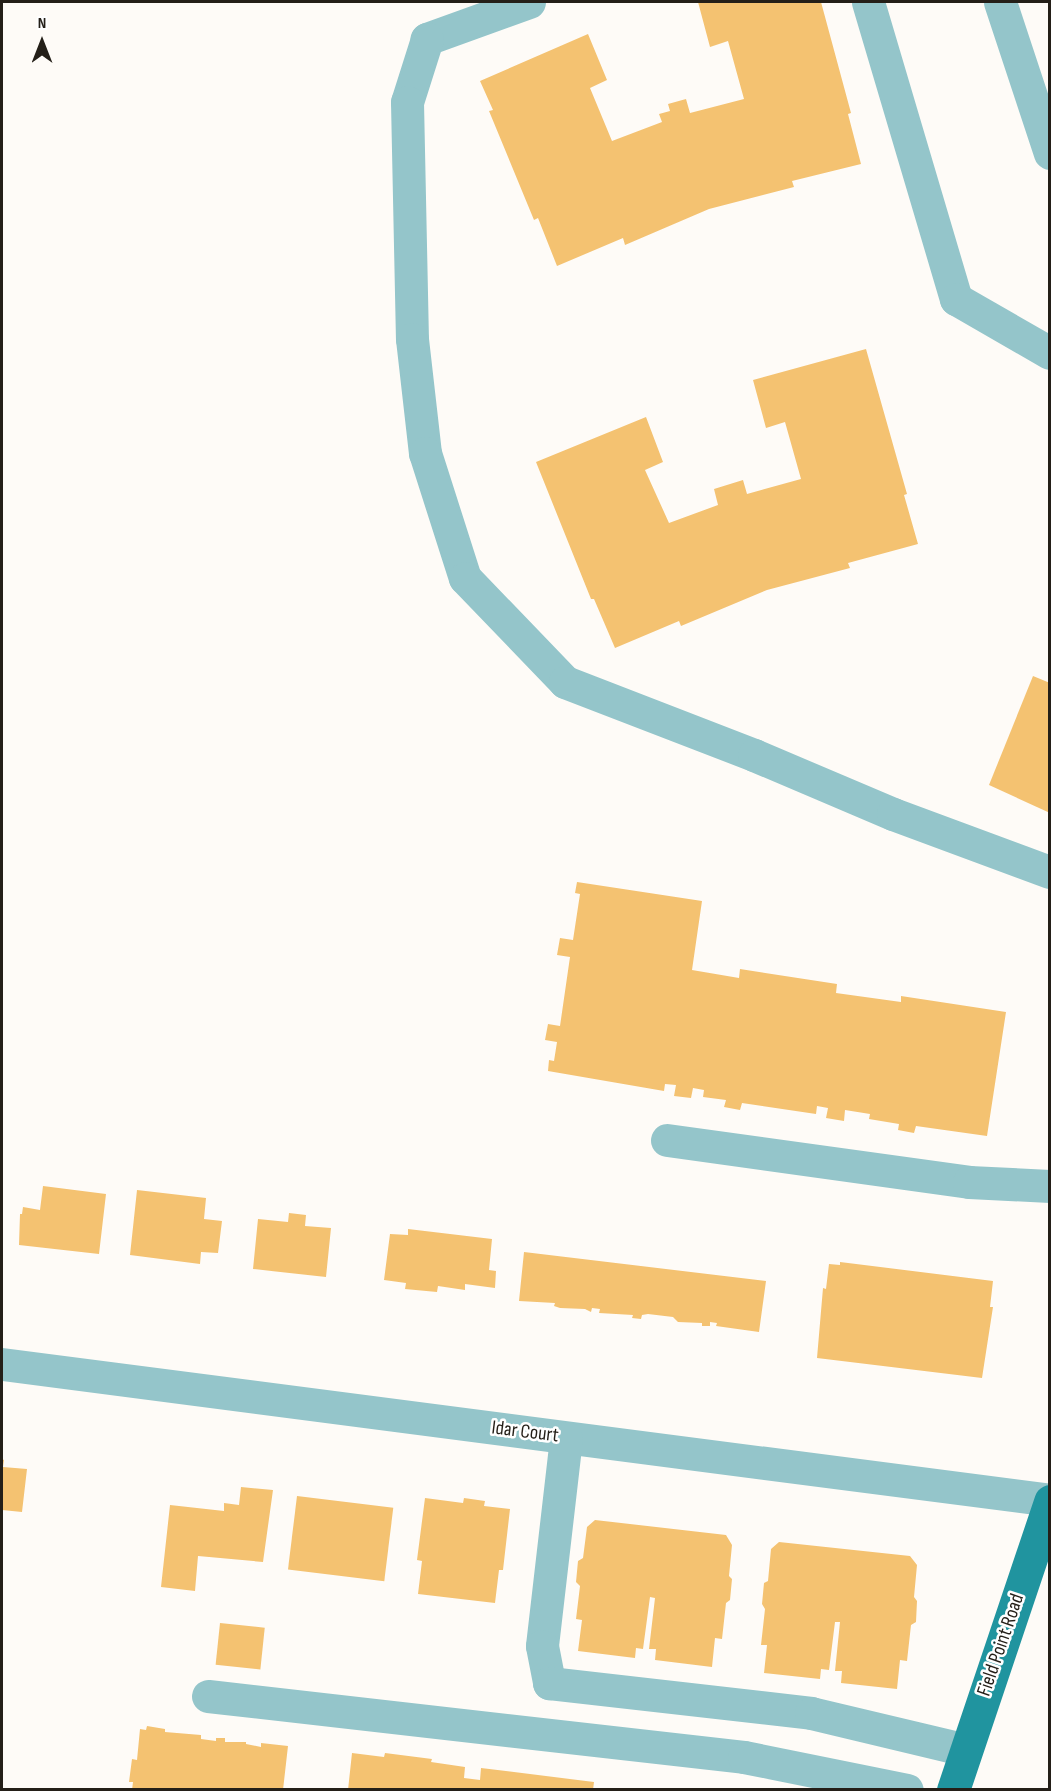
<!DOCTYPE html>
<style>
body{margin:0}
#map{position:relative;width:1051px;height:1791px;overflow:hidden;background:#fefbf7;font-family:"Sofia Sans Condensed",sans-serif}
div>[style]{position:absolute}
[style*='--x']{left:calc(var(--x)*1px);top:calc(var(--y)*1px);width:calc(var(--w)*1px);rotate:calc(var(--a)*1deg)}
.building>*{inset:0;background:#f4c271;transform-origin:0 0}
.minor>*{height:33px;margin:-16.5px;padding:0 16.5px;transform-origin:16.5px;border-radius:16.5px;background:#94c5ca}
.major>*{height:33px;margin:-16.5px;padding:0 16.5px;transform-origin:16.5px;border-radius:16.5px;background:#20949f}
span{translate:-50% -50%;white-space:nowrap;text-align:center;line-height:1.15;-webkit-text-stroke:5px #fff;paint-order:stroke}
.street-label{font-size:20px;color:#241f18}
.frame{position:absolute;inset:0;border:3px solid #241f18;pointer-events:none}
.north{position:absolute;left:12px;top:12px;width:60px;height:60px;-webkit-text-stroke:4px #fff;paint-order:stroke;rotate:0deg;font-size:16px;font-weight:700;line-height:24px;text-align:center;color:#241f18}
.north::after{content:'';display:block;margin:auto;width:21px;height:27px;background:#241f18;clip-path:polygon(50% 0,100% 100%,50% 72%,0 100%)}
</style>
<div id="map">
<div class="building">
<div style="clip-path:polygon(698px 2px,821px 2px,851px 113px,848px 114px,861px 164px,792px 181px,794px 187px,709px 209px,625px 245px,623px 238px,557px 266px,538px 218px,534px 220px,489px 111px,493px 110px,480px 81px,588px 34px,607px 80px,590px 88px,612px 141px,662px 122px,659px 114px,670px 111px,668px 104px,686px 99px,690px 113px,744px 99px,728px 41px,710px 47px)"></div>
<div style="clip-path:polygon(866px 349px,907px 494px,904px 495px,918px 544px,848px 563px,850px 568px,767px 590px,681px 626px,679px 621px,615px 648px,594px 599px,591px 599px,536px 462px,646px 417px,663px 462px,645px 470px,669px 523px,718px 505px,714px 489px,743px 480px,747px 494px,801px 479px,785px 422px,766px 428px,753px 380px)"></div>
<div style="clip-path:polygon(1033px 676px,1050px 683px,1050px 813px,989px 785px)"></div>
<div style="clip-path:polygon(577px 882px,702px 901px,692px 970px,739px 978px,740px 969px,837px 984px,836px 993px,901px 1002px,901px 996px,1006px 1012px,987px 1136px,916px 1126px,914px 1133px,898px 1130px,899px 1124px,869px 1119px,870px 1114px,845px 1110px,844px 1121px,826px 1118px,828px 1108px,817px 1106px,816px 1114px,742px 1103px,740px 1110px,724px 1107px,726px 1100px,703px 1097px,704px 1090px,693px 1088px,691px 1098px,674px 1096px,676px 1085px,665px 1084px,664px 1091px,548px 1071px,549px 1060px,554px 1061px,557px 1042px,545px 1040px,548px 1024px,560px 1026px,570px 957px,557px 955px,560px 938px,573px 940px,580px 894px,575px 893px)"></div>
<div style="clip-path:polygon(43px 1186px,106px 1194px,99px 1254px,19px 1245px,20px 1214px,22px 1214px,23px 1207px,40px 1210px)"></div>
<div style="clip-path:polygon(137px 1190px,206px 1198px,204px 1219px,222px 1221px,218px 1253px,201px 1252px,200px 1264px,130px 1255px)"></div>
<div style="clip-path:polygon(289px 1213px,306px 1215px,305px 1226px,331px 1228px,326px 1277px,253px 1269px,258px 1219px,288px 1222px)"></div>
<div style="clip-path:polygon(408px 1229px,492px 1239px,489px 1270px,496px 1271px,495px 1288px,465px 1284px,465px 1290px,438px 1286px,437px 1292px,405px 1289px,406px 1283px,384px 1280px,390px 1234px,408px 1235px)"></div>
<div style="clip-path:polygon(524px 1252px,766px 1281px,759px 1332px,716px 1326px,717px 1323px,710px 1322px,710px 1326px,702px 1326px,702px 1323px,678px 1322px,673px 1317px,648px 1314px,642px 1315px,641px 1319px,632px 1318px,633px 1315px,599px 1313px,600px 1309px,592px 1308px,591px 1312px,585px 1309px,560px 1308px,554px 1306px,555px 1303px,519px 1301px)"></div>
<div style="clip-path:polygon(840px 1262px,993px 1281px,990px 1307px,993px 1307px,982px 1378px,817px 1358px,823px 1288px,826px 1289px,829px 1264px,840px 1265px)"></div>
<div style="clip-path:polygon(2px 1459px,4px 1460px,3px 1467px,27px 1469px,22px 1512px,2px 1510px)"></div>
<div style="clip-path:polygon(241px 1487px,273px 1490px,263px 1562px,198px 1556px,195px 1591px,161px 1587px,170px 1505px,224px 1511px,224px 1503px,239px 1505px)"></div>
<div style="left:297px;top:1496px;width:97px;height:74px;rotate:7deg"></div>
<div style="clip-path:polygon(425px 1498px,463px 1503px,464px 1498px,485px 1501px,484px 1506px,510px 1509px,503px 1570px,499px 1570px,495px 1603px,418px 1594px,422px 1561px,417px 1560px)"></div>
<div style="clip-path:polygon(595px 1520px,726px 1535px,732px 1545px,729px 1576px,732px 1579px,730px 1600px,726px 1603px,722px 1639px,715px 1638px,712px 1667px,655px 1660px,656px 1649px,649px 1649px,655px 1598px,650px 1597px,643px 1649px,636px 1648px,635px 1658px,578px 1651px,582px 1620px,576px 1619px,580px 1586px,576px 1582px,578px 1561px,583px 1558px,587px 1527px)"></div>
<div style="clip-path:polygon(779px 1542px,910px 1556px,917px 1565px,914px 1597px,917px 1601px,916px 1622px,911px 1625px,907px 1661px,900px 1660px,897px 1689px,841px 1683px,842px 1671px,835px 1671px,840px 1622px,835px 1622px,829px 1670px,821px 1669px,820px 1679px,764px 1673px,767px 1645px,761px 1645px,765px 1609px,762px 1604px,764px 1583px,768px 1581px,771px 1549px)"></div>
<div style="left:220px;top:1623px;width:45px;height:42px;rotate:6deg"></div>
<div style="clip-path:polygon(147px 1726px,165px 1729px,165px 1732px,201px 1735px,201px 1739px,216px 1741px,216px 1738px,225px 1738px,225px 1742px,246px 1742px,246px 1744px,261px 1747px,261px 1743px,288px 1746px,283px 1790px,132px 1790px,133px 1782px,129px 1782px,132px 1759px,137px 1760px,140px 1729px,146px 1730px)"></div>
<div style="clip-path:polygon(352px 1753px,384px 1757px,385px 1753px,432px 1759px,431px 1762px,465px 1767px,464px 1778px,480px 1780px,481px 1768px,594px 1782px,593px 1790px,348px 1790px)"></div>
</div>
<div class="minor">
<div style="--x:529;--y:2;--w:109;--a:160.1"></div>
<div style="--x:427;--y:39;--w:66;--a:107.6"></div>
<div style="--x:407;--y:102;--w:237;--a:88.8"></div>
<div style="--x:412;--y:339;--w:115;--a:83.5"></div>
<div style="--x:425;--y:453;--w:131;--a:72.3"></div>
<div style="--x:465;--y:578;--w:144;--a:46.1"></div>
<div style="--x:565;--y:682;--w:203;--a:21.1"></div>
<div style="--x:754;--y:755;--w:151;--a:23"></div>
<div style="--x:893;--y:814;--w:167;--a:20.3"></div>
<div style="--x:868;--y:2;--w:310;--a:73.5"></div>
<div style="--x:956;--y:299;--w:108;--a:29.9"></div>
<div style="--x:1000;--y:2;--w:159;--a:71.7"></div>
<div style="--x:667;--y:1140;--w:305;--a:7.9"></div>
<div style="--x:969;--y:1182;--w:81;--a:2.8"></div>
<div style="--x:2;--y:1364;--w:1057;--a:7.39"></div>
<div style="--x:566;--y:1438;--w:209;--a:96.6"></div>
<div style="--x:542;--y:1646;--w:38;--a:79"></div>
<div style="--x:549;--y:1683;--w:264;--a:6.5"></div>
<div style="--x:811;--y:1713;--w:159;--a:13.4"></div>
<div style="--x:208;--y:1696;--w:539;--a:6.49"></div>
<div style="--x:744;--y:1757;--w:166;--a:11.4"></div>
</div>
<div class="major">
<div style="--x:953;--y:1790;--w:305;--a:-71.4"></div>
</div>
<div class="street-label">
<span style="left:525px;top:1432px;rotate:7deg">Idar Court</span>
<span style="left:1001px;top:1645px;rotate:-71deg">Field Point Road</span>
</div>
<div class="frame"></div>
<div class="north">N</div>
</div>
